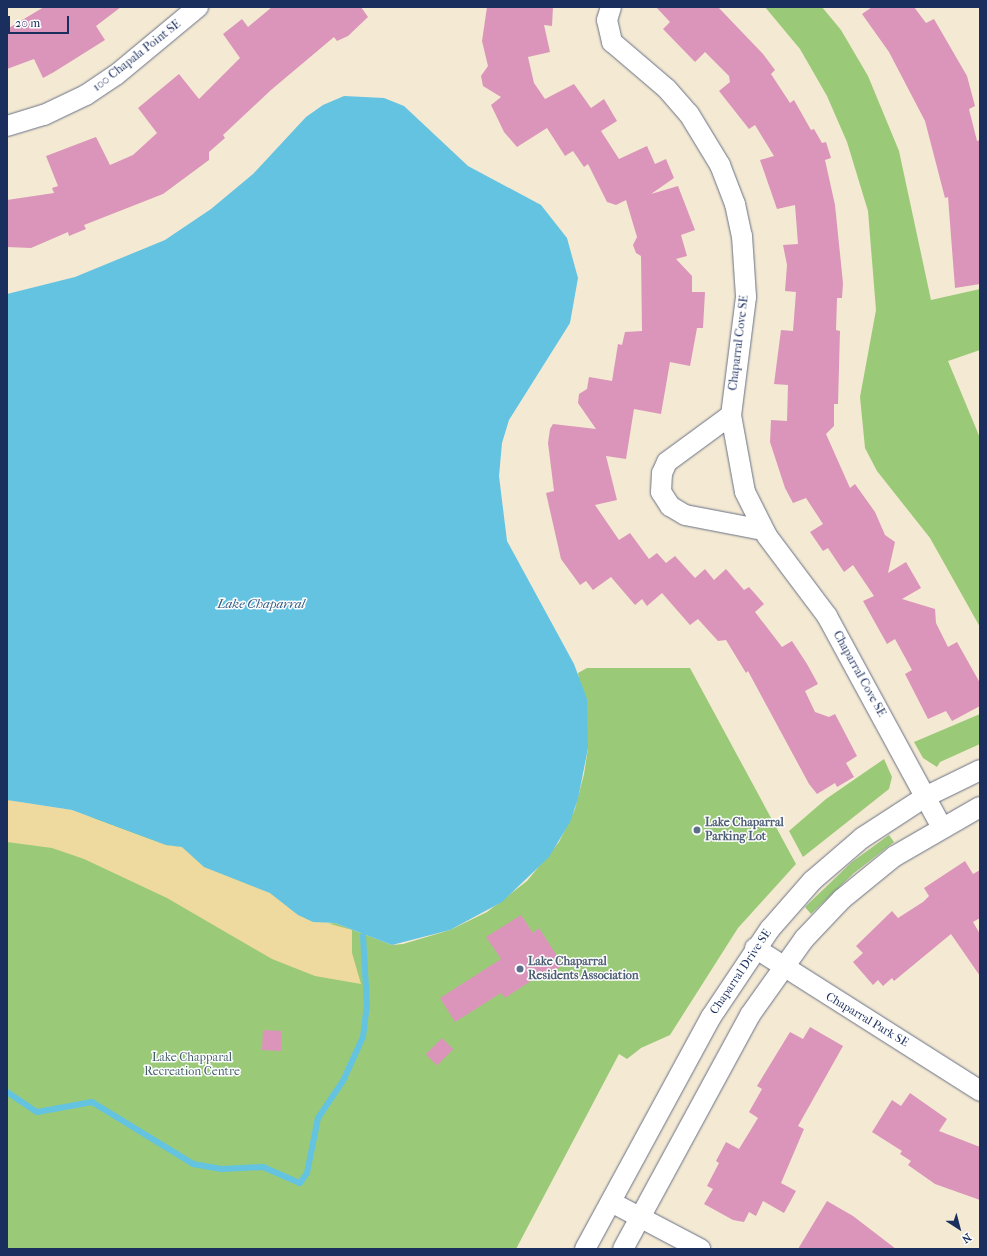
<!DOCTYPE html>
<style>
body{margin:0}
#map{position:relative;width:987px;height:1256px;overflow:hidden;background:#f4e9d2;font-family:"IM FELL French Canon",serif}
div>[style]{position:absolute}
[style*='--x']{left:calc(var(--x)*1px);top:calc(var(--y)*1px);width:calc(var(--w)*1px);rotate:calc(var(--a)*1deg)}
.green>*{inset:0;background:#9aca78}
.sand>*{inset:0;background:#eeda9e}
.water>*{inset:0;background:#63c3e1}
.stream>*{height:6px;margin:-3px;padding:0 3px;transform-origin:3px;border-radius:3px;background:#63c3e1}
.building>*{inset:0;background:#db95ba;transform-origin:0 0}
.roads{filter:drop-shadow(0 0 1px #677087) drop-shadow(0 0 1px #677087)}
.minor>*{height:20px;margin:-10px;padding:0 10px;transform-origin:10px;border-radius:10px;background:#fff}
.dots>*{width:11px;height:11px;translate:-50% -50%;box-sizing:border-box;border:2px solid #fff;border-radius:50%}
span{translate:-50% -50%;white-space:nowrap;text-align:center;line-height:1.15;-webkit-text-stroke:3px #fff;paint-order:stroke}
.street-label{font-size:12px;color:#1b2f5e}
.service-label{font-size:12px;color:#4e5e75;font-weight:700}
.left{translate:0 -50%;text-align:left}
.park-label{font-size:12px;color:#415e66}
.water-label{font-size:13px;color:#315b85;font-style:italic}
.frame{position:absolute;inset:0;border:8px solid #1b2f5e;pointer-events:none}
.north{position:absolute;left:939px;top:1208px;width:40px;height:40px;-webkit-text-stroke:3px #fff;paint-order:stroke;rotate:144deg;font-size:11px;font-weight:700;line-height:16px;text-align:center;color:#1b2f5e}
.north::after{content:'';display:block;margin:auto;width:14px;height:18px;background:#1b2f5e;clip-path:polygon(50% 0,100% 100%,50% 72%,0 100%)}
.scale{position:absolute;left:8px;top:16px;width:61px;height:18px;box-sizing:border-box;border:2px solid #1b2f5e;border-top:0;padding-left:5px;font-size:12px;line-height:14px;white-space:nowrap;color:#1b2f5e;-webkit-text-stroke:3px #fff;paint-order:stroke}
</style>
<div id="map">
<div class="green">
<div style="clip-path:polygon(765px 7px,822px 7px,841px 30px,868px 76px,899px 151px,931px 300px,980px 289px,980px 350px,948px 361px,980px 438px,980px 627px,930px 538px,877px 471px,865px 448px,860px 397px,876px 310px,868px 211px,847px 142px,827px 96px,800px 49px)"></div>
<div style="clip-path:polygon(587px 668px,690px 668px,796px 864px,738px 928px,670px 1035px,641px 1048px,627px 1059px,619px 1054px,516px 1249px,7px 1249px,7px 800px,101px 819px,166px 845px,182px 847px,204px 867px,270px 893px,298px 915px,323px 924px,335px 923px,392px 945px,403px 944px,450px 930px,487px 912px,527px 881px,559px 842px,575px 809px,584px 774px,588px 748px,578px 673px)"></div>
<div style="clip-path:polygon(980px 714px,980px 744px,940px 762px,937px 767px,923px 758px,914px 742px)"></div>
<div style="clip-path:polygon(884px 759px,892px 777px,889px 789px,803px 857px,789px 831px,826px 799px)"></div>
<div style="clip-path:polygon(889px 835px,894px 842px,854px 873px,811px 914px,805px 907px,852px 862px)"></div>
</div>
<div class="sand">
<div style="clip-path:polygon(7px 800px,72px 810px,166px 845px,182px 847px,204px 867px,270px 893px,298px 915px,352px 930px,352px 953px,361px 984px,315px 976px,272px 959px,167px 898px,84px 859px,52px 848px,7px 842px)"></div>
</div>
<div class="water">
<div style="clip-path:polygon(344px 96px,384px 98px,404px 106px,468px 166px,541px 205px,567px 238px,578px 278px,570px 323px,509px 420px,502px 443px,499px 476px,507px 541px,574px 664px,587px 699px,588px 748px,578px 799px,570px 822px,549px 857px,502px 902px,450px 930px,392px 945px,335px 923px,313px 922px,298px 915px,270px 893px,204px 867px,182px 847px,166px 845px,72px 810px,7px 800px,7px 294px,75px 277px,165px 240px,211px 209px,253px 174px,306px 117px,323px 105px)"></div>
</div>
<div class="stream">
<div style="--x:7;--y:1092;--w:36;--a:34"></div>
<div style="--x:37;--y:1112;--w:56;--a:-10.3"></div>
<div style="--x:92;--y:1102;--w:119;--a:31.5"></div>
<div style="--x:193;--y:1164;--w:29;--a:10"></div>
<div style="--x:222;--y:1169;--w:41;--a:-2.8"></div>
<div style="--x:263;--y:1167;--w:40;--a:23.4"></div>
<div style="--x:300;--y:1183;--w:12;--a:-55"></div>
<div style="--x:307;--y:1173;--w:56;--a:-78.7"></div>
<div style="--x:318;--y:1118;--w:45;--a:-56"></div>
<div style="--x:343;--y:1081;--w:48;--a:-65.6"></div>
<div style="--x:363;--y:1037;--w:32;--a:-83"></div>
<div style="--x:367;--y:1005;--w:69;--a:-93.3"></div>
</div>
<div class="building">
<div style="clip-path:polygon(44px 7px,121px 7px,96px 26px,105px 40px,54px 72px,43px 78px,34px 59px,7px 69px,7px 29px)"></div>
<div style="clip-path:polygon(272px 7px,361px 7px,368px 17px,348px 36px,337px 41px,334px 37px,271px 90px,223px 135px,225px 138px,209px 152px,209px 160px,163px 194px,84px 225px,86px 229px,69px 236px,68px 232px,31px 248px,7px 247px,7px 200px,54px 193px,52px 188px,58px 186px,46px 156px,96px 137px,110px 165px,133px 155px,157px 133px,138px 108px,179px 74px,199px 99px,240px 58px,223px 34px,242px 19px,248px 27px)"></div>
<div style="clip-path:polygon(487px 7px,553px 7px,552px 26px,544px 25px,550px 52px,528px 57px,534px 83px,545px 99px,574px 84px,591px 108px,604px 99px,617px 121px,601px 131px,619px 159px,647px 146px,655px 164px,666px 159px,674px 178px,651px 194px,678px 186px,695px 230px,681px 235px,687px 256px,676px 259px,692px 276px,692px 292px,705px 292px,703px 328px,697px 328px,690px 366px,670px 362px,661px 414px,634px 409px,626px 459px,606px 456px,617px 500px,595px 505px,619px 540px,630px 533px,649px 559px,657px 553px,666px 563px,675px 556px,695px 578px,705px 569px,714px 580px,726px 569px,744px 590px,749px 587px,764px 604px,755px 612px,782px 647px,792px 641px,807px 664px,818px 684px,805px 691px,815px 712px,829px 717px,835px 714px,857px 756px,846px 763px,854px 777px,837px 787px,835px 783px,817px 794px,809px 784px,748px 671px,746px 673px,726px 640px,718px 641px,698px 619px,690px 625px,662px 593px,647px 606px,642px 599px,635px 605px,611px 577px,593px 590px,586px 581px,580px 585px,561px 559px,546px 493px,554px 491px,548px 443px,550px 429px,553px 424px,596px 429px,578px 403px,579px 394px,587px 389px,589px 377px,612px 381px,618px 344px,622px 345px,625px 332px,642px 331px,641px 256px,636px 253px,633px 245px,637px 237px,626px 200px,616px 205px,607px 202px,588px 164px,584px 167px,573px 151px,565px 156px,547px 128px,517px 147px,504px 132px,491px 105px,501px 97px,483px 86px,481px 76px,488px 66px,482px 41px)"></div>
<div style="clip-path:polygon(656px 7px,718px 7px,763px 54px,775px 70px,771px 74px,790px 103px,794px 100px,811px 130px,814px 129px,822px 143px,826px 142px,831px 158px,825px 160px,835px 205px,843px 283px,842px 298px,837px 298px,836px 330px,840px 331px,838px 404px,834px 404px,834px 426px,826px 434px,850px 488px,855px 484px,875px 512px,885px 535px,895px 542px,888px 573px,906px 562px,921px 588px,902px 599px,935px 609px,936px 623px,948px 647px,957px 642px,980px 683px,980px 706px,952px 721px,946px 711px,928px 719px,905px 674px,912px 670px,895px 639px,887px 644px,863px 601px,874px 596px,853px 565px,844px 572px,828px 548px,823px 551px,810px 532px,823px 524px,806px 498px,793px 503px,785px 488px,770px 442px,771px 420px,787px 421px,788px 385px,774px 384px,781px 330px,793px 331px,796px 292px,785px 291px,787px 265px,783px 245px,798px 244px,795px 205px,777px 209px,760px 160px,774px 156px,755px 125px,749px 129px,719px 91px,730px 82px,729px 76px,705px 52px,695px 62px,663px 29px,670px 22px)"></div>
<div style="clip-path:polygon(872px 7px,914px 7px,926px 23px,934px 19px,967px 76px,975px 106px,969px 109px,977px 141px,980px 140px,980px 284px,955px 288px,948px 197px,945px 198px,925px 121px,889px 52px,862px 14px)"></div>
<div style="clip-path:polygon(965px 861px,973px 874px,980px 870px,980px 918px,973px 922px,980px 934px,980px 976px,951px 934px,894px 981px,892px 978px,883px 986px,878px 980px,873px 985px,853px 962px,863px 953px,856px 946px,892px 911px,898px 918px,923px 902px,929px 896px,924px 888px)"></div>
<div style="clip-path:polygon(521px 915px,533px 933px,539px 928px,563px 965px,552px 973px,546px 971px,505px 998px,501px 993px,455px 1022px,440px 998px,501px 959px,486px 937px)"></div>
<div style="clip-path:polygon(810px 1027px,843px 1046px,798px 1126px,804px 1129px,781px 1183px,796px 1191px,784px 1213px,763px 1201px,756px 1216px,749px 1212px,744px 1222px,733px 1220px,704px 1204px,713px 1189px,707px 1186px,719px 1163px,716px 1161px,726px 1142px,739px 1149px,758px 1118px,749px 1112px,762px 1089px,757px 1086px,790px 1032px,803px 1039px)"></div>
<div style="left:263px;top:1030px;width:19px;height:20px;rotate:3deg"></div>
<div style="left:442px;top:1038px;width:16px;height:23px;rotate:45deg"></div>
<div style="clip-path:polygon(910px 1093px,947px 1119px,939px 1131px,980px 1147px,980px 1200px,935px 1184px,908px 1165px,911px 1161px,900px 1154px,902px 1151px,872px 1132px,892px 1100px,901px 1106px)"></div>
<div style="clip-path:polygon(827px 1201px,853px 1216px,896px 1249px,798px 1249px)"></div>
</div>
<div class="roads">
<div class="minor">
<div style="--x:611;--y:7;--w:14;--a:107"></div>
<div style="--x:607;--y:20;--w:23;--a:77"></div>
<div style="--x:612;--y:42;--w:72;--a:40.5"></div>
<div style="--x:667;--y:89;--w:33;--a:49"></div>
<div style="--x:689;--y:114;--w:60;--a:58.7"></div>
<div style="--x:720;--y:165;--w:42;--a:69"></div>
<div style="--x:735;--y:204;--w:33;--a:78"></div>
<div style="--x:742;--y:236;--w:61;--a:86.2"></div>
<div style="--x:746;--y:297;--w:119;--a:97.2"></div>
<div style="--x:731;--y:415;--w:78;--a:79.7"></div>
<div style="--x:745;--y:492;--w:49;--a:63.4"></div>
<div style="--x:767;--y:536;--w:100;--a:53.1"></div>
<div style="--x:827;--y:616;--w:239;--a:61.5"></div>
<div style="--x:7;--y:126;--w:39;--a:-17"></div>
<div style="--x:44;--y:115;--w:47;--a:-25.5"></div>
<div style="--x:86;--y:95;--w:36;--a:-34"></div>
<div style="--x:116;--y:75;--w:107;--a:-39.7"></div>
<div style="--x:731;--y:415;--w:79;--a:143.7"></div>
<div style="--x:667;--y:462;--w:12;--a:114"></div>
<div style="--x:662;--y:473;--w:19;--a:93"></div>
<div style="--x:661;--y:492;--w:17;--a:57"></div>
<div style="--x:670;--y:506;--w:17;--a:31"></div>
<div style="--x:685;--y:515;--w:79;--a:10.9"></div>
<div style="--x:755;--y:948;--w:267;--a:32.4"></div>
<div style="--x:611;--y:1202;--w:101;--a:27.8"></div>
<div style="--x:585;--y:1249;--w:264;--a:-61.5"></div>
<div style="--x:711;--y:1017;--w:106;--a:-56.2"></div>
<div style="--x:770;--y:929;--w:64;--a:-48.8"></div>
<div style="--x:812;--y:881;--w:66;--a:-40.7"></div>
<div style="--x:862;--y:838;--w:75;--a:-33.1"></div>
<div style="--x:925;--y:797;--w:61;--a:-26.1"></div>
<div style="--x:623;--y:1249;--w:266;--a:-61.5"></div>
<div style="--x:750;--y:1015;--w:93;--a:-54.6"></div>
<div style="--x:804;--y:939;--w:55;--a:-46.5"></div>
<div style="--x:842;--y:899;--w:68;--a:-39.1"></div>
<div style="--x:895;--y:856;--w:98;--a:-30"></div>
</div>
</div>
<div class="dots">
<div style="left:697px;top:830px;background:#5c6f8a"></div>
<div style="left:520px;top:969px;background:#5c6f8a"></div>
</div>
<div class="street-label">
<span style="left:137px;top:56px;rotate:-38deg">100 Chapala Point SE</span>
<span style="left:739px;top:343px;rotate:-83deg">Chaparral Cove SE</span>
<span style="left:859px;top:674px;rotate:61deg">Chaparral Cove SE</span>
<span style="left:741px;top:972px;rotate:-56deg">Chaparral Drive SE</span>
<span style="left:867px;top:1020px;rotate:31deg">Chaparral Park SE</span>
</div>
<div class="service-label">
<span class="left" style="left:705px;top:830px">Lake Chaparral<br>Parking Lot</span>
<span class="left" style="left:528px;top:969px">Lake Chaparral<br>Residents Association</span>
</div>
<div class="park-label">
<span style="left:192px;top:1065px">Lake Chapparal<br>Recreation Centre</span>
</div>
<div class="water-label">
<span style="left:261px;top:604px">Lake Chaparral</span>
</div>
<div class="frame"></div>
<div class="north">N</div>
<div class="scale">20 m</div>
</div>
